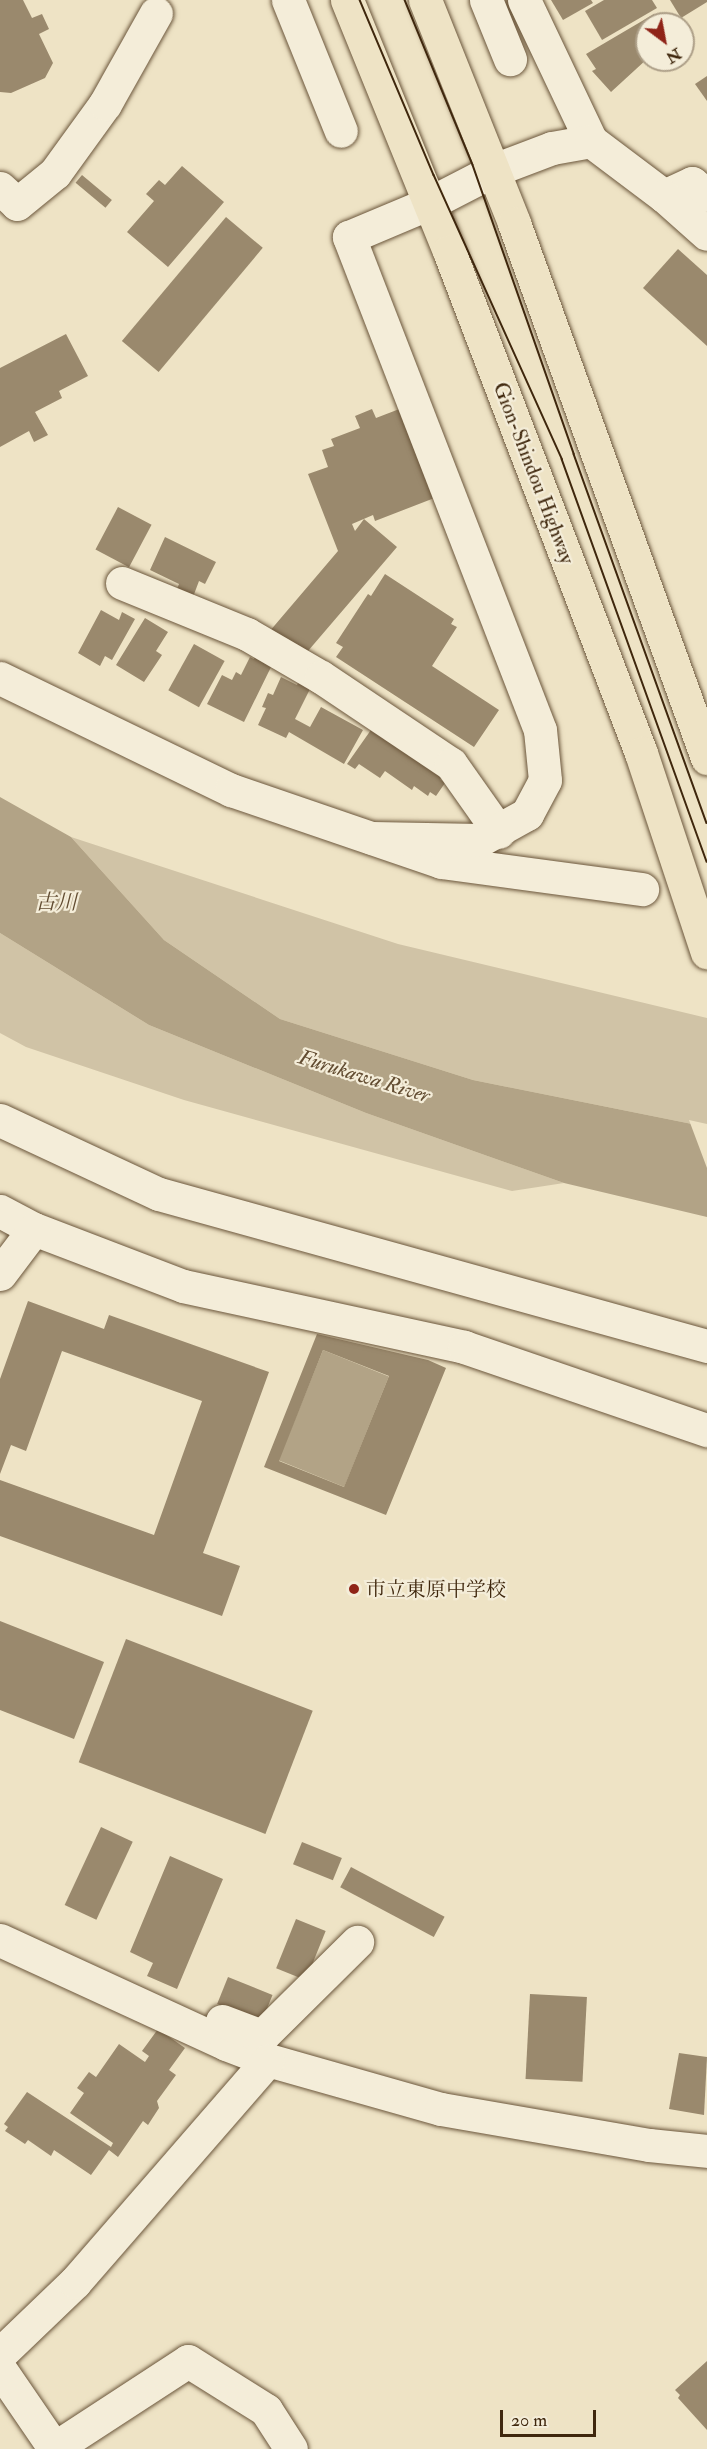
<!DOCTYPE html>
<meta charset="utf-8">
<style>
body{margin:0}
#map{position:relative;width:707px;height:2449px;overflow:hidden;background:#eee3c5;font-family:"IM FELL Double Pica","Noto Serif JP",serif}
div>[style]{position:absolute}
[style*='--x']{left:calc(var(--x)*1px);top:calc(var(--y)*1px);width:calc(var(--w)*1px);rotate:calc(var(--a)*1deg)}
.green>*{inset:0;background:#d0c3a6}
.water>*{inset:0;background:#b2a386;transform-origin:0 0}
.pier>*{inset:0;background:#eee3c5}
.building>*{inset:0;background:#9a896d;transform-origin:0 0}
.roads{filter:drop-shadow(0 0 2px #6b563b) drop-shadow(0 0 2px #6b563b)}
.minor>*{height:33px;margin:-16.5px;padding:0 16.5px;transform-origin:16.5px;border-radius:16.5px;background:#f4edd9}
.highway>*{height:33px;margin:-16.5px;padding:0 16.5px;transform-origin:16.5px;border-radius:16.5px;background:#eee3c5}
.tram>*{height:1.5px;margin:-0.75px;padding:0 0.75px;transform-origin:0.75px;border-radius:0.75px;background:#3f270d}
.dots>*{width:16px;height:16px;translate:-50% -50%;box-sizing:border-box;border:3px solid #f4edd9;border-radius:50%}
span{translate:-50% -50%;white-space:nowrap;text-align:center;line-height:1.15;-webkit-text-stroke:4.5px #f4edd9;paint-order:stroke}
.street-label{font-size:20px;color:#3f270d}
.poi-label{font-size:20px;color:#3f270d}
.left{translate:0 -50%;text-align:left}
.water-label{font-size:21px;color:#624c31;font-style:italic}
.north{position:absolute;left:635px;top:12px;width:60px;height:60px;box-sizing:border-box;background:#f4edd9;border:2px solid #ac9e87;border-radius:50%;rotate:148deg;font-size:16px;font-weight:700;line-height:24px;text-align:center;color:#3f270d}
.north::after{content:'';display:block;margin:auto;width:21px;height:27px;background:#8f2418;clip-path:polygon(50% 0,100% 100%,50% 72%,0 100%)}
.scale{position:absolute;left:500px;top:2410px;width:96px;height:27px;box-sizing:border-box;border:3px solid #3f270d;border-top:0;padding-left:8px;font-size:18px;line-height:21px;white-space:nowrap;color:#3f270d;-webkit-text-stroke:4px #f4edd9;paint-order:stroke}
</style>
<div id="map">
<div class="green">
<div style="clip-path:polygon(71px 837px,398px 944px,707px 1018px,707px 1127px,473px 1080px,280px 1019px,164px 940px)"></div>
<div style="clip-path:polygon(0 933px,149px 1025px,366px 1113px,564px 1183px,512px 1191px,184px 1100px,26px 1047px,0 1033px)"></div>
</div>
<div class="water">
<div style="clip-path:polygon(0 797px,71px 837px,164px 940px,280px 1019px,473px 1080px,707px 1127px,707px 1217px,564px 1183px,366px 1113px,149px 1025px,0 933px)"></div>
<div style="left:323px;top:1350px;width:71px;height:119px;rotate:22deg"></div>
</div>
<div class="pier">
<div style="clip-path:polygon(689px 1120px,707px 1124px,707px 1168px)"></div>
</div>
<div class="building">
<div style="clip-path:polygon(0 0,23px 0,32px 18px,42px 14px,49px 29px,39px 34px,53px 63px,45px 78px,11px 93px,0 92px)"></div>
<div style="clip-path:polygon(551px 0,591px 0,593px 3px,563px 20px)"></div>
<div style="clip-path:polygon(604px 0,652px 0,657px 8px,602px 40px,585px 11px)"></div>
<div style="clip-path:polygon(670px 0,707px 0,707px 2px,681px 18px)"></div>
<div style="clip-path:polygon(654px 14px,660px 24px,647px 24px,647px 59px,611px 92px,592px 71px,596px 69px,586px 54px)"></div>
<div style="clip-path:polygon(707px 76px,707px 101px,695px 84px)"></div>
<div style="clip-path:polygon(182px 166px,224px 202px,168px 267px,127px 232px,154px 201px,146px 194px,159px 180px,165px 185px)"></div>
<div style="left:82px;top:175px;width:39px;height:10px;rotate:40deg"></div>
<div style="left:226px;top:217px;width:48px;height:162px;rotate:40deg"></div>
<div style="clip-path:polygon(678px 249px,707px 275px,707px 346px,643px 288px)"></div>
<div style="clip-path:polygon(66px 334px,88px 376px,59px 391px,62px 398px,35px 412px,48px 435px,34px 442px,29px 431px,0 447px,0 368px)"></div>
<div style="clip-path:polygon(402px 408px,437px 497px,375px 521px,373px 515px,352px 524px,355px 531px,364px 519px,397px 547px,308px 651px,269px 632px,338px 551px,308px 474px,328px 467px,322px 450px,334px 446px,331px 439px,360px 428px,355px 416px,372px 409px,376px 418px)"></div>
<div style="left:118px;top:507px;width:38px;height:48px;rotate:28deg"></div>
<div style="clip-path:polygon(165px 537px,216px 562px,205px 584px,199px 581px,193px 597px,177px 589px,179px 584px,150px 570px)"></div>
<div style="clip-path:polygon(385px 574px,454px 619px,451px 624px,457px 627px,432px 666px,499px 710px,474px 747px,336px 657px,343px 647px,336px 643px,368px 594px,371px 596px)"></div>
<div style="clip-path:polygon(101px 610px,119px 620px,122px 612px,135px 619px,112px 660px,105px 656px,100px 666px,78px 653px)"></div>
<div style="clip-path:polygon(145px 618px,168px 632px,156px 651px,162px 655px,144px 682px,116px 665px)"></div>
<div style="left:194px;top:644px;width:35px;height:53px;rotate:29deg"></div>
<div style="clip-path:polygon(255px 656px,272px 665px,244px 722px,207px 704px,222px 675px,232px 680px,236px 672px,241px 675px,250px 657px,254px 659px)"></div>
<div style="clip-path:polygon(281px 677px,297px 685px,299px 681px,311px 687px,295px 719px,310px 727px,321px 707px,363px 730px,344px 764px,289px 732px,286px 738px,258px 725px,266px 708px,262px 707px,268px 693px,273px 695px)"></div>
<div style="clip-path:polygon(373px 727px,442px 777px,440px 779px,445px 783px,436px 796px,430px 792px,428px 796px,414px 786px,412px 790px,385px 771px,380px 778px,359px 764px,355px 769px,347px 764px)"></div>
<div style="clip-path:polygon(28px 1301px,104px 1329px,109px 1315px,269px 1372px,203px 1553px,240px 1566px,222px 1616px,0 1536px,0 1480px,154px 1535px,202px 1401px,62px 1351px,26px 1451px,11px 1445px,0 1474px,0 1379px)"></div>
<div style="clip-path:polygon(evenodd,317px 1334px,428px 1360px,446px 1368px,386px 1515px,264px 1467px,317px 1334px,323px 1350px,389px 1376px,344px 1487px,279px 1461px,323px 1350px)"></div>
<div style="clip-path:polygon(0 1621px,104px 1662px,74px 1739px,0 1710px)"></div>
<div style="left:126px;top:1639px;width:200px;height:132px;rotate:21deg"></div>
<div style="left:101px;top:1827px;width:35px;height:86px;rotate:25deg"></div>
<div style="left:302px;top:1842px;width:43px;height:24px;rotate:22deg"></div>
<div style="clip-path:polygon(170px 1856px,223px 1879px,177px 1989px,147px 1976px,153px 1963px,130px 1952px)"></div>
<div style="left:351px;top:1867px;width:106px;height:23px;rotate:28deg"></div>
<div style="left:296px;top:1919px;width:32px;height:53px;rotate:22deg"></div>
<div style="left:228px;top:1977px;width:48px;height:29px;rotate:22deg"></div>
<div style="left:530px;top:1994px;width:57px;height:85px;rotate:3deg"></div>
<div style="clip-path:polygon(158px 2029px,185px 2048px,169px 2070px,176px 2075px,157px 2101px,159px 2108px,148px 2125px,143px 2121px,118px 2157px,109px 2150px,91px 2175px,54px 2150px,51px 2156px,28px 2140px,25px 2144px,5px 2131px,8px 2127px,4px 2124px,27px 2092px,111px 2147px,113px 2143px,70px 2113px,84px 2093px,77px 2088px,89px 2072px,96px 2077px,119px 2044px,145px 2062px,149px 2056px,142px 2051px)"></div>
<div style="clip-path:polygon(679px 2053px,707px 2057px,704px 2115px,669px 2109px)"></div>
<div style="clip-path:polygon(707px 2361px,707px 2430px,678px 2398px,680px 2395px,675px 2390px)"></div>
</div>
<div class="roads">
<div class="minor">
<div style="--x:288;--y:0;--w:141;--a:68"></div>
<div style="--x:486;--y:0;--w:64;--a:67.9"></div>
<div style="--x:524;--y:0;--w:156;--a:64.6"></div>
<div style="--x:0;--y:188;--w:23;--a:43"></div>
<div style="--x:17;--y:204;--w:49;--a:-39.2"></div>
<div style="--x:55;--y:173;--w:85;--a:-54.1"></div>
<div style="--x:105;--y:104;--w:104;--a:-60.7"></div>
<div style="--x:664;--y:196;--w:31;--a:-25"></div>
<div style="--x:692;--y:183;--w:19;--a:39"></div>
<div style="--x:122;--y:583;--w:135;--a:22.2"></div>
<div style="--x:247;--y:634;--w:86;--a:30.2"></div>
<div style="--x:321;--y:677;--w:156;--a:33.8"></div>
<div style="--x:451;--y:764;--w:83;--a:54.8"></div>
<div style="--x:0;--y:678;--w:257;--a:25.9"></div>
<div style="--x:231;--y:790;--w:222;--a:18.9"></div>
<div style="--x:441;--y:862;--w:203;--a:7.7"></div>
<div style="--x:372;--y:838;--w:108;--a:1.1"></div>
<div style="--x:480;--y:840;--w:54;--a:-29"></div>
<div style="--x:527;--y:814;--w:38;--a:-62"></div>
<div style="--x:545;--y:780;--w:50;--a:-95.7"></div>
<div style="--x:540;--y:730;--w:529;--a:-111.18"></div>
<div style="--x:349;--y:237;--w:88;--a:-22.8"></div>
<div style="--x:430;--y:203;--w:72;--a:-27.3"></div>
<div style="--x:494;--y:170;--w:62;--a:-20.8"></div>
<div style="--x:552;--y:148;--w:40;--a:-10"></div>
<div style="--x:591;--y:141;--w:91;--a:37"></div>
<div style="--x:664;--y:196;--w:57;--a:41.5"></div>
<div style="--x:0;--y:1120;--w:175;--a:25"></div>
<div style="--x:159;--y:1194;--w:569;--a:15.5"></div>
<div style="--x:0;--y:1211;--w:38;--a:28"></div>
<div style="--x:34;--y:1229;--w:160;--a:20.9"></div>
<div style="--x:183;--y:1286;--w:288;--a:12.2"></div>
<div style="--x:464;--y:1347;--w:257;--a:18.9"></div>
<div style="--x:0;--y:1274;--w:56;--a:-52.9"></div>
<div style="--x:0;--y:1940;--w:249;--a:24.7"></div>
<div style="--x:226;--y:2044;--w:45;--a:20.9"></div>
<div style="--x:268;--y:2060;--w:180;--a:15.8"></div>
<div style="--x:441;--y:2109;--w:211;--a:9.8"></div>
<div style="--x:649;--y:2145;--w:58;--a:5.9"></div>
<div style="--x:222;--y:2021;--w:43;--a:20.6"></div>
<div style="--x:262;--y:2036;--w:134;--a:-44.7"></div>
<div style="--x:0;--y:2354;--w:104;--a:-43.8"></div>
<div style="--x:75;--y:2282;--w:294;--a:-49"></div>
<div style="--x:0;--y:2369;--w:96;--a:55.6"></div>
<div style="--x:53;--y:2449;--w:161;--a:-33.1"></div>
<div style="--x:188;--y:2361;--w:92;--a:32.1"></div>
<div style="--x:266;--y:2410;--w:46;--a:57.3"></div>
</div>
<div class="highway">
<div style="--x:347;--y:0;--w:271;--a:67.9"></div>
<div style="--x:449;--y:251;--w:537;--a:69.07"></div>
<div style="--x:641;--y:753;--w:210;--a:71.7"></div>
<div style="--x:425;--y:0;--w:240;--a:68.2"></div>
<div style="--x:514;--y:223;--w:569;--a:70.16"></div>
</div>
</div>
<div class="tram">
<div style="--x:360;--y:0;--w:190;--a:67.1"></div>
<div style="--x:434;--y:175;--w:312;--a:65.7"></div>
<div style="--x:562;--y:459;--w:428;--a:70.2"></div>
<div style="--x:405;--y:0;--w:178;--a:67.6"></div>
<div style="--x:473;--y:165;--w:306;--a:70.7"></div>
<div style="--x:574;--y:454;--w:392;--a:70.2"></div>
</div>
<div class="dots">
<div style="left:354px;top:1589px;background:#8f2418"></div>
</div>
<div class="street-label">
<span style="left:534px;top:473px;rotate:69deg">Gion-Shindou Highway</span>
</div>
<div class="poi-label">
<span class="left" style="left:366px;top:1589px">市立東原中学校</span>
</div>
<div class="water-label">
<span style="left:56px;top:903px">古川</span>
<span style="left:364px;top:1077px;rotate:17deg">Furukawa River</span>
</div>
<div class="north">N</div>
<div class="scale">20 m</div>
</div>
